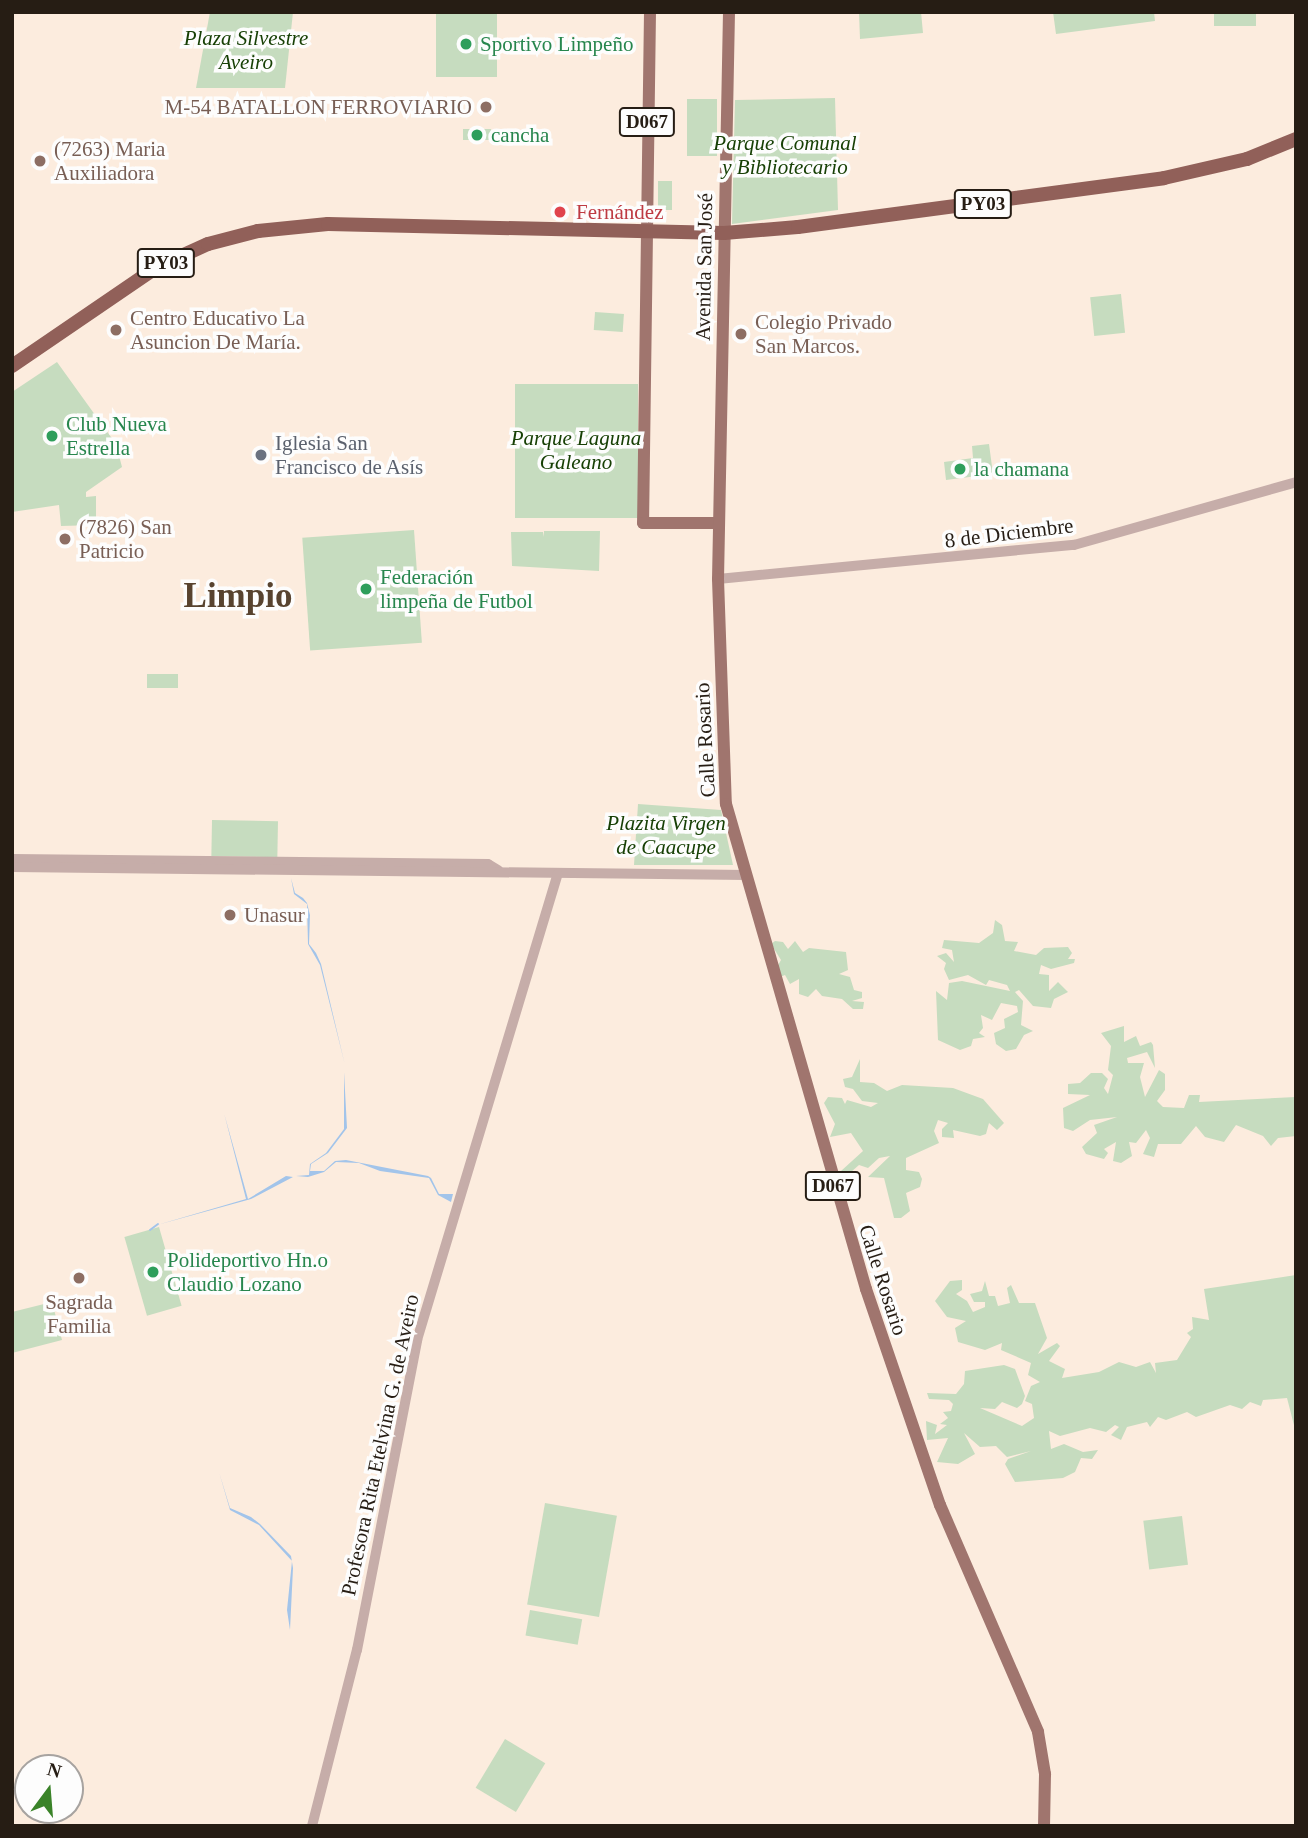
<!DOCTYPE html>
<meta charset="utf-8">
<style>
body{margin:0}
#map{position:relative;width:1308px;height:1838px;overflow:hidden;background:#fcecde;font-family:Georgia,serif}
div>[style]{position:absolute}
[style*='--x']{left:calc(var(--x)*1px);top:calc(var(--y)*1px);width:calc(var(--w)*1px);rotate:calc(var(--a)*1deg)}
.green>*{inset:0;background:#c6dcbf;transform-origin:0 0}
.water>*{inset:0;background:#a2c4ea}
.stream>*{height:2px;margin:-1px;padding:0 1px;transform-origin:1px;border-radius:1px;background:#a2c4ea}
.minor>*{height:10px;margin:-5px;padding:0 5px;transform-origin:5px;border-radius:5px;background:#c6ada9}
.major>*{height:12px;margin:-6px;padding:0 6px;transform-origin:6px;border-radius:6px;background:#a0756e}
.highway>*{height:14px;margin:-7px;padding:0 7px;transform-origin:7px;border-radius:7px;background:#916059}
.dots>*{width:19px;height:19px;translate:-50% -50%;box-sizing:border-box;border:4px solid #fdfdfd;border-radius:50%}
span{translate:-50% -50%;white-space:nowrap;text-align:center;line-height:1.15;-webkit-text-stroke:7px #fdfdfd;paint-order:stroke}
.shield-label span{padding:2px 5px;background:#fdfdfd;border:2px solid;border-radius:5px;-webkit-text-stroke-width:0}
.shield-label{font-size:19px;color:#261d14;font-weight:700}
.park-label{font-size:21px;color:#174005;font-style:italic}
.leisure-label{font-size:21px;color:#27864d}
.left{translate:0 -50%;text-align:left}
.education-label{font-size:21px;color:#785e54}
.right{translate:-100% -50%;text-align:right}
.health-label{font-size:21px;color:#be3a42}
.street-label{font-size:21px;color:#261d14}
.worship-label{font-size:21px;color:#5b616d}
.town-label{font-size:35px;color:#58432f;font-weight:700}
.frame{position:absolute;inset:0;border:14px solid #261d14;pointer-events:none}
.north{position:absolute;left:14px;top:1754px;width:70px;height:70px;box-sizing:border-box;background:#fdfdfd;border:2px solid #a7a3a0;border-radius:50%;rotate:16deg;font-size:19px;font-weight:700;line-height:28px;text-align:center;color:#261d14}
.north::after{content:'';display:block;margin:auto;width:24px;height:32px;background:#3a8329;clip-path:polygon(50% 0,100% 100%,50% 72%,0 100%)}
</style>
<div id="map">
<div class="green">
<div style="clip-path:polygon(210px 12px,293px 12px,285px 88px,196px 88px)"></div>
<div style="left:436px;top:12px;width:61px;height:65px"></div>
<div style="clip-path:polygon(859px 12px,921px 12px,923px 33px,860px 39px)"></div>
<div style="clip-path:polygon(1053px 12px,1154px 12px,1155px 21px,1056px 34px)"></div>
<div style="left:1214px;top:12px;width:42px;height:14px"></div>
<div style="clip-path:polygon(835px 98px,838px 210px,732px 224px,735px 100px)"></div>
<div style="left:687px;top:99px;width:30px;height:57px"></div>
<div style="left:463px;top:129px;width:28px;height:11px"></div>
<div style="left:658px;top:181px;width:14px;height:29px"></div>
<div style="left:1121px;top:294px;width:39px;height:31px;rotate:84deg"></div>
<div style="left:595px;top:312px;width:29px;height:18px;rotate:4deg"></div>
<div style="clip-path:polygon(57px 362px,116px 444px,122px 467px,86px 492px,86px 497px,96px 496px,96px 525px,61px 526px,59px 505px,12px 512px,12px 392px)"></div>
<div style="left:515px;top:384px;width:123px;height:134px"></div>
<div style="clip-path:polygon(989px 444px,993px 474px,946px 480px,944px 462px,973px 458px,972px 446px)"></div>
<div style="left:414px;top:530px;width:113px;height:112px;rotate:86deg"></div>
<div style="clip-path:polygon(544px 531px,600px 531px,599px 571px,512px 566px,511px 532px,543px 532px,544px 537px)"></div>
<div style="left:147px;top:674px;width:31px;height:14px"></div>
<div style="clip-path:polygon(638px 804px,721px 810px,733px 865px,634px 865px)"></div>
<div style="left:212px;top:820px;width:66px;height:36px;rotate:1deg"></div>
<div style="clip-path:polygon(995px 920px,1002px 925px,1005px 941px,1018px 942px,1014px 951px,1036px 955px,1044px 948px,1068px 947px,1072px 953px,1068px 959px,1075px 959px,1074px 963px,1051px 969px,1041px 965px,1039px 974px,1049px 975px,1049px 991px,1058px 982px,1068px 992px,1054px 999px,1051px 1008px,1033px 1006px,1019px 990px,1015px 992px,1023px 1001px,1021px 1025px,1033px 1031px,1024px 1035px,1016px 1049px,1006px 1051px,996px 1044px,994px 1033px,1005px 1028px,1004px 1019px,1018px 1012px,1017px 1006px,1001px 1003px,992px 1020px,981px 1015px,983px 1028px,979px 1033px,985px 1037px,973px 1039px,971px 1046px,960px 1050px,938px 1040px,936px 991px,947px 1000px,949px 983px,962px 981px,1010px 991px,1007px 985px,989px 980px,986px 985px,968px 975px,949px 980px,944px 969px,946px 963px,937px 956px,946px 953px,954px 962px,952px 950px,942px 948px,944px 940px,979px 943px,993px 933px)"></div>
<div style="clip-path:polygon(775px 941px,783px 942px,788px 949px,795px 941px,803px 952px,809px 948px,846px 952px,848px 970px,839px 974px,850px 977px,854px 990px,862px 992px,862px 998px,852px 1001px,864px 1002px,863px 1009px,853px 1009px,842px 999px,822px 996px,816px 989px,808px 997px,799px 994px,799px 979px,790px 984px,785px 975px,780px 977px,777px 967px,781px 960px,771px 944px)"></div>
<div style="clip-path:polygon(1124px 1026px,1124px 1042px,1136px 1036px,1140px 1046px,1151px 1042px,1153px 1045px,1155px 1068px,1147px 1052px,1127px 1058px,1128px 1063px,1144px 1063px,1140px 1077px,1145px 1097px,1159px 1070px,1165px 1074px,1165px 1090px,1157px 1101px,1163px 1107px,1184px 1108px,1189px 1095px,1200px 1095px,1199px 1102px,1296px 1097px,1296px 1136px,1278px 1138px,1271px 1146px,1263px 1136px,1236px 1125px,1224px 1142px,1205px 1137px,1196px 1126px,1181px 1144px,1158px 1144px,1154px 1157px,1143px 1154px,1150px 1138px,1146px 1130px,1136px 1143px,1129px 1142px,1132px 1156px,1121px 1163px,1113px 1161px,1116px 1142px,1104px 1149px,1108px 1153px,1104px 1159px,1086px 1154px,1082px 1147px,1097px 1133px,1094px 1125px,1117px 1117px,1090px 1120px,1073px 1131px,1064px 1128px,1063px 1108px,1090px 1095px,1068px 1094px,1068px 1084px,1080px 1083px,1091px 1073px,1102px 1073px,1108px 1079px,1104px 1088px,1108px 1094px,1113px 1075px,1108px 1070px,1111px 1046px,1101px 1033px)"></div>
<div style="clip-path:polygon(860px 1059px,860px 1082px,874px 1083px,887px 1091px,902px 1085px,953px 1088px,983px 1099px,1004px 1123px,997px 1130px,989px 1123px,986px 1134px,980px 1136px,953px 1130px,954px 1138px,942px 1137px,942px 1129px,948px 1123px,938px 1120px,934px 1131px,939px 1143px,906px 1158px,906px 1170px,919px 1172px,922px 1179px,920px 1187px,906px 1193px,910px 1211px,901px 1218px,894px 1218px,884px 1178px,868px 1177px,890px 1156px,879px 1158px,868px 1168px,859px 1165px,843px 1179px,841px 1171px,863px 1151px,851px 1133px,830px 1137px,835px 1124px,824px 1103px,828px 1097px,842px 1098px,845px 1104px,847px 1100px,871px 1107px,878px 1103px,862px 1101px,853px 1089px,845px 1087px,843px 1079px,852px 1077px)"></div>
<div style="left:159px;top:1227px;width:82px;height:36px;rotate:74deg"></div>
<div style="clip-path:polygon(1296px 1275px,1296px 1433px,1287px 1398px,1263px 1400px,1261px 1406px,1250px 1402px,1242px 1409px,1230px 1405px,1196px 1417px,1187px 1412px,1166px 1420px,1158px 1417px,1150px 1427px,1147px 1422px,1127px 1427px,1121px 1440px,1111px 1435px,1119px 1427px,1115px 1425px,1106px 1432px,1090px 1428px,1060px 1436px,1049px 1431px,1051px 1449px,1064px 1444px,1083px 1452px,1098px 1450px,1092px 1459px,1081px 1458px,1075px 1472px,1063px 1478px,1015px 1482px,1005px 1464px,1008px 1459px,1031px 1451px,1007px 1457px,996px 1446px,980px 1447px,964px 1433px,975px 1454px,958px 1464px,937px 1462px,948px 1438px,927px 1440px,926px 1421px,937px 1425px,935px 1434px,947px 1425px,940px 1424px,948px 1418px,943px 1412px,951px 1411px,953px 1404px,949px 1400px,929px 1399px,927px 1393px,956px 1394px,964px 1384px,965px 1371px,1004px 1365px,1015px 1369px,1025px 1396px,1022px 1404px,1017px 1408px,1002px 1402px,995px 1409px,980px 1408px,1022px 1426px,1034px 1418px,1032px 1404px,1025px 1401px,1031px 1386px,1040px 1382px,1028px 1375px,1031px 1363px,1001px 1350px,1002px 1343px,985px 1350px,958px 1342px,955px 1328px,966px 1321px,947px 1317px,935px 1301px,950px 1281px,962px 1280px,962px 1290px,956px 1294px,967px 1301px,973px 1312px,985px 1307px,985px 1302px,974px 1302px,970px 1294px,982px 1291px,985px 1281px,989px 1296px,995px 1296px,998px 1306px,1010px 1303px,1007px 1288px,1011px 1285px,1019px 1303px,1035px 1303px,1047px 1338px,1038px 1354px,1057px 1343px,1060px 1346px,1049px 1361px,1065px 1369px,1062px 1378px,1099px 1372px,1119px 1362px,1136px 1367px,1150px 1362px,1156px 1373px,1155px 1363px,1177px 1360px,1191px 1337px,1187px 1333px,1193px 1329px,1192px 1317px,1209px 1320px,1204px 1289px)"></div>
<div style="clip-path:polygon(52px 1302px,62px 1340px,12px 1353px,12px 1312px)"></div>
<div style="left:545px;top:1503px;width:73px;height:103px;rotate:10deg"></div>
<div style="left:1182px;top:1516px;width:49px;height:39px;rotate:83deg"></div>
<div style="left:530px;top:1610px;width:53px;height:26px;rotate:10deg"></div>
<div style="left:505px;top:1739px;width:47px;height:57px;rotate:31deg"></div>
</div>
<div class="water">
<div style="clip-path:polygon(291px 878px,295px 893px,303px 898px,307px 903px,310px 915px,309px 944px,316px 953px,321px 964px,345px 1065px,320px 965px,308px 944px,307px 904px,294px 894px)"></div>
<div style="clip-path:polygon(344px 1072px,347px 1128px,328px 1153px,311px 1164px,310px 1171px,324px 1171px,335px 1161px,346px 1160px,428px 1176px,431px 1178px,439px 1194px,453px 1194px,451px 1202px,438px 1195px,429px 1178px,380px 1171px,359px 1163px,336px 1162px,324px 1172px,308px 1177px,296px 1176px,309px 1175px,310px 1164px,326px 1153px,344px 1129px)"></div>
<div style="clip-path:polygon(224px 1113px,248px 1199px,286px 1176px,293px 1177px,251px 1199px,157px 1225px,246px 1199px)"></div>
<div style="clip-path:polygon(219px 1472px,230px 1508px,251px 1517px,260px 1524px,291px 1556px,293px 1568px,290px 1630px,287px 1610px,292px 1561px,259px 1525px,230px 1510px)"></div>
</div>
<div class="stream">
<div style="--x:150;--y:1230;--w:10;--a:-37"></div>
</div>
<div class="minor">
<div style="--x:718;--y:579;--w:358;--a:-5.5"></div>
<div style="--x:1074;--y:545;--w:231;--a:-15.8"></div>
<div style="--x:12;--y:859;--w:476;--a:0.6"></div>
<div style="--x:488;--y:864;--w:12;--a:31"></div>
<div style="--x:12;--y:867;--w:735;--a:0.62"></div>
<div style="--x:312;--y:1826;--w:182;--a:-75.7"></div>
<div style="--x:357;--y:1650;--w:316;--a:-79"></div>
<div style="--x:417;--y:1340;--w:487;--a:-73.2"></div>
</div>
<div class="major">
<div style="--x:650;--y:12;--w:511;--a:90.78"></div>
<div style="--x:643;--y:523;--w:76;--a:0"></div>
<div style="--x:729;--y:12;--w:567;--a:91.11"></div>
<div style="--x:718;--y:579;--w:225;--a:88"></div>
<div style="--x:726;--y:804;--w:505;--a:73.9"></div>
<div style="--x:866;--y:1289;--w:228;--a:71.1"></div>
<div style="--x:940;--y:1505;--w:247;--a:66.6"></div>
<div style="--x:1038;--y:1732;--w:43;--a:80.5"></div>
<div style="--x:1045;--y:1774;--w:52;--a:91.1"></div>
</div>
<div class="highway">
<div style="--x:12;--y:366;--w:176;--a:-34.3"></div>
<div style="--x:157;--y:267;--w:56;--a:-24.3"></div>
<div style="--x:208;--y:244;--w:52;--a:-14.6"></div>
<div style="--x:258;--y:231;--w:70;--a:-5.7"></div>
<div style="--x:328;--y:224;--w:396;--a:1.3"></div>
<div style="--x:724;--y:233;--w:74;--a:-4.6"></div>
<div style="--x:798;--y:227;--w:369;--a:-7.6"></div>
<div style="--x:1164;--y:178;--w:85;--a:-12.9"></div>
<div style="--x:1247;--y:159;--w:53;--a:-22.2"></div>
</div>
<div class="dots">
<div style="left:466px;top:44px;background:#2e9e5b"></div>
<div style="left:486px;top:107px;background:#8d6e63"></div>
<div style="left:477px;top:135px;background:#2e9e5b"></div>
<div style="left:40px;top:161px;background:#8d6e63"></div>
<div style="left:560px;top:212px;background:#e0444e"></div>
<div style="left:116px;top:330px;background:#8d6e63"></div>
<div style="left:741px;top:334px;background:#8d6e63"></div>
<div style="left:52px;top:436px;background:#2e9e5b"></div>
<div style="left:261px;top:455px;background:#6b7280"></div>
<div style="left:960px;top:469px;background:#2e9e5b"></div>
<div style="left:65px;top:539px;background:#8d6e63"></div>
<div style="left:366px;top:589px;background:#2e9e5b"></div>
<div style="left:230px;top:915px;background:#8d6e63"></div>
<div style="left:153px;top:1272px;background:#2e9e5b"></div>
<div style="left:79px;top:1278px;background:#8d6e63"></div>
</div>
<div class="shield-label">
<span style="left:647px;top:122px">D067</span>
<span style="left:983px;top:204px">PY03</span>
<span style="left:166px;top:263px">PY03</span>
<span style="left:833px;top:1186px">D067</span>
</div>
<div class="park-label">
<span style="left:246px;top:50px">Plaza Silvestre<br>Aveiro</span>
<span style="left:785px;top:155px">Parque Comunal<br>y Bibliotecario</span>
<span style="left:576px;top:450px">Parque Laguna<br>Galeano</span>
<span style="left:666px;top:835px">Plazita Virgen<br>de Caacupe</span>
</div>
<div class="leisure-label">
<span class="left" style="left:480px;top:44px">Sportivo Limpeño</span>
<span class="left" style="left:491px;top:135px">cancha</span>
<span class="left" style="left:66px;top:436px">Club Nueva<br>Estrella</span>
<span class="left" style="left:974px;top:469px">la chamana</span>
<span class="left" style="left:380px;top:589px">Federación<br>limpeña de Futbol</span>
<span class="left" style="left:167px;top:1272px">Polideportivo Hn.o<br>Claudio Lozano</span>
</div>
<div class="education-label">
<span class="right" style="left:472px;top:107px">M-54 BATALLON FERROVIARIO</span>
<span class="left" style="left:54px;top:161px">(7263) Maria<br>Auxiliadora</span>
<span class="left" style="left:130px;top:330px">Centro Educativo La<br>Asuncion De María.</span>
<span class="left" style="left:755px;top:334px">Colegio Privado<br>San Marcos.</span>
<span class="left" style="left:79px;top:539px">(7826) San<br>Patricio</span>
<span class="left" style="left:244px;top:915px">Unasur</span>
<span style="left:79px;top:1314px">Sagrada<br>Familia</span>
</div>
<div class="health-label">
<span class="left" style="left:576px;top:212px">Fernández</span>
</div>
<div class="street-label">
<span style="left:704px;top:267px;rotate:-89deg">Avenida San José</span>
<span style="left:1009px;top:533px;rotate:-7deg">8 de Diciembre</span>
<span style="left:705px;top:740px;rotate:-93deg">Calle Rosario</span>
<span style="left:883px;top:1280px;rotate:72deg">Calle Rosario</span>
<span style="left:380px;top:1445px;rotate:-78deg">Profesora Rita Etelvina G. de Aveiro</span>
</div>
<div class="worship-label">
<span class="left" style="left:275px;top:455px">Iglesia San<br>Francisco de Asís</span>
</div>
<div class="town-label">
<span style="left:238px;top:596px">Limpio</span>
</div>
<div class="frame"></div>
<div class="north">N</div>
</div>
